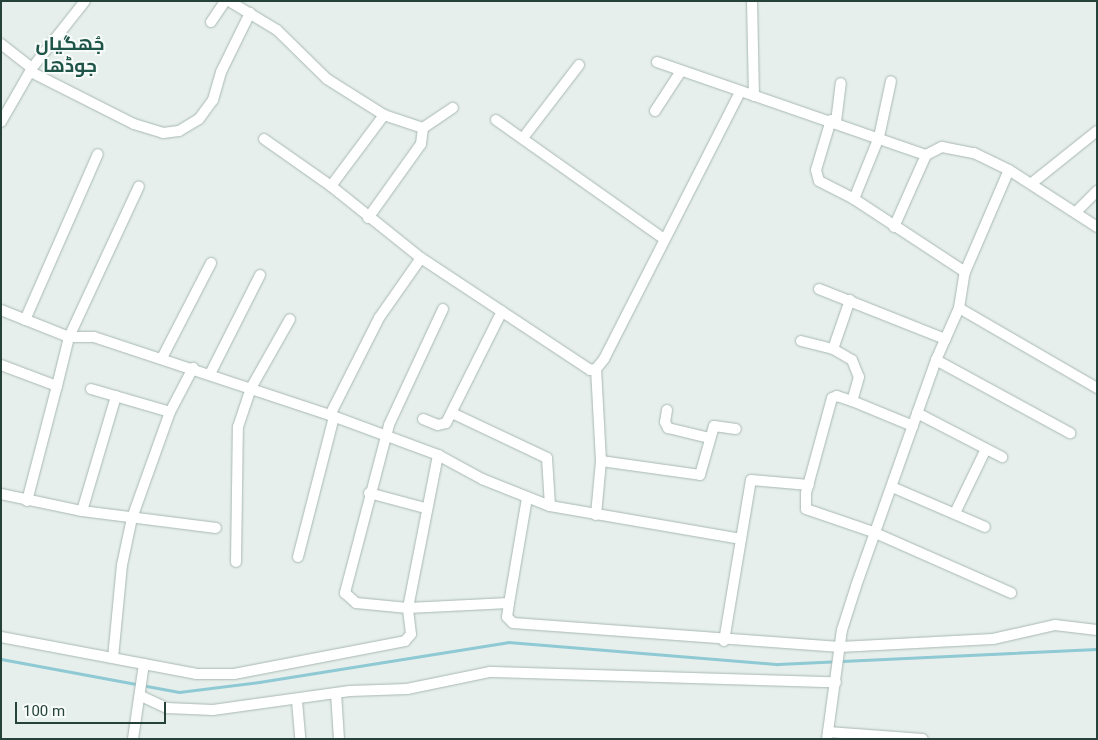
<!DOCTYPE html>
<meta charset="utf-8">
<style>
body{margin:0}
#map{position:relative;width:1098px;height:740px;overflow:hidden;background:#e6efeb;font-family:Roboto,Cairo,sans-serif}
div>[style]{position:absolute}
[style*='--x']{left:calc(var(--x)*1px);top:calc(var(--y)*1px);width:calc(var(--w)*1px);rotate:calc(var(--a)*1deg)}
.stream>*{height:3px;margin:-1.5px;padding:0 1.5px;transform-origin:1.5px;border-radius:1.5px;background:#8ec9d4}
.roads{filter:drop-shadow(0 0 1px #a8b8b2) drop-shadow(0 0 1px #a8b8b2)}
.street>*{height:10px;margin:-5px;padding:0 5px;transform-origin:5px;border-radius:5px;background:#fff}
span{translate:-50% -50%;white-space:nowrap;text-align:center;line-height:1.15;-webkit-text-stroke:4px #f7fbf9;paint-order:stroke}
.district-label{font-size:19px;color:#1f5548;font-weight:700}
.frame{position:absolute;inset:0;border:2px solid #24423a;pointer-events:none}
.scale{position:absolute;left:15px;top:702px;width:151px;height:22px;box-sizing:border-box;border:2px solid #24423a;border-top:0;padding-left:6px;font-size:15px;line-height:18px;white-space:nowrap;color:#24423a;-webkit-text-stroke:4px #f7fbf9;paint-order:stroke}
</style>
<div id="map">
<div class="stream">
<div style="--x:1;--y:659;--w:181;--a:10.5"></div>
<div style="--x:179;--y:692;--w:81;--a:-7.1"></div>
<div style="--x:259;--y:682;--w:252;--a:-9.1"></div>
<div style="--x:508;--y:642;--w:271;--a:4.7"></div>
<div style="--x:778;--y:664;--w:319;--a:-2.7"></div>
</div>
<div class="roads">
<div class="street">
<div style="--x:229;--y:1;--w:56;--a:31.1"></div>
<div style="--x:277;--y:30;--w:70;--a:44.4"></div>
<div style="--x:327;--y:79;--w:67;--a:32.3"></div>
<div style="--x:384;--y:115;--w:41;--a:18.4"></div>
<div style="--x:423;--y:128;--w:36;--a:-34"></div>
<div style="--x:752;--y:1;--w:95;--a:88.8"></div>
<div style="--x:211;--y:22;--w:25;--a:-56"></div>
<div style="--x:1;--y:44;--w:39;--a:38"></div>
<div style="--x:657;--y:62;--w:285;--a:19.1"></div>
<div style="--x:31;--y:72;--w:115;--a:26.8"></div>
<div style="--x:134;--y:124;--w:30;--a:17"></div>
<div style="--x:163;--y:133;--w:16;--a:-7"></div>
<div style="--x:179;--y:131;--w:23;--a:-31"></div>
<div style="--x:199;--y:119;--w:24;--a:-54"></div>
<div style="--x:213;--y:100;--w:29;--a:-74"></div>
<div style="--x:221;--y:72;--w:66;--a:-63.8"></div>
<div style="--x:655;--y:111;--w:48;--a:-57"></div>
<div style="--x:496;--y:120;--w:206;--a:35.3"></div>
<div style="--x:831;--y:120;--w:52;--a:106.7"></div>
<div style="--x:816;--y:170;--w:11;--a:75"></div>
<div style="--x:819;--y:181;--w:39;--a:27"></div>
<div style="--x:854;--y:199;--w:133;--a:33.3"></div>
<div style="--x:1;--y:122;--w:62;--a:-60.1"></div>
<div style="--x:32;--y:68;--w:85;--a:-51.7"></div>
<div style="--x:836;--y:122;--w:39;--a:-83"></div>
<div style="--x:523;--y:138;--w:92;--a:-52.5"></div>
<div style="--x:264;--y:139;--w:82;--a:35"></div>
<div style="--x:331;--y:186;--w:115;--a:38.7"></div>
<div style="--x:421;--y:258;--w:203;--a:33.5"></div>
<div style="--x:590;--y:370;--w:6;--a:-9"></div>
<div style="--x:596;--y:369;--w:13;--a:-51"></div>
<div style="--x:604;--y:359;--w:300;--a:-63"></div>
<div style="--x:1032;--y:183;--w:83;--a:-38.7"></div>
<div style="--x:331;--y:186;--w:89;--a:-53.3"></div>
<div style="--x:854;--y:199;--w:67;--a:-68"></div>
<div style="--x:879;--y:137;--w:57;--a:-77.9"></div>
<div style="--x:1076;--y:212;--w:30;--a:-45"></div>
<div style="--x:368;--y:218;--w:91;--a:-54.4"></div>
<div style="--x:421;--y:144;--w:16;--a:-83"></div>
<div style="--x:894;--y:227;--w:79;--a:-66"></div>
<div style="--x:926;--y:155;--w:18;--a:-27"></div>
<div style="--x:942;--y:147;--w:33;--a:11"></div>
<div style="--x:974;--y:153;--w:39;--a:26"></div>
<div style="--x:1009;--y:170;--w:105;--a:32.9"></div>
<div style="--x:819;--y:289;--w:136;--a:21.6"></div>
<div style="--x:959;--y:308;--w:160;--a:30.1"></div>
<div style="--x:443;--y:309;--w:128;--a:115"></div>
<div style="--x:389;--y:425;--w:174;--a:104.7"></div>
<div style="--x:345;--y:593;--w:15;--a:42"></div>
<div style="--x:356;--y:603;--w:52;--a:5.5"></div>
<div style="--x:408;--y:608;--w:101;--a:-2.8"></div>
<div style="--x:1;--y:310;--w:73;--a:21.7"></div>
<div style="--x:69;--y:337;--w:25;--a:0"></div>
<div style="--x:94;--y:337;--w:249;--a:18.3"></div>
<div style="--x:330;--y:415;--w:115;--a:20.3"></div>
<div style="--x:438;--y:455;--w:50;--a:28.6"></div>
<div style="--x:482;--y:479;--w:73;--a:21.7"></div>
<div style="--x:550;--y:506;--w:194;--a:9.8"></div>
<div style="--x:25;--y:320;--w:181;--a:-66.3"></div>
<div style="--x:801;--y:341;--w:33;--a:14"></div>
<div style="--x:833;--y:349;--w:22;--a:30"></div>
<div style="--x:852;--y:360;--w:18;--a:68"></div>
<div style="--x:859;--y:377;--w:25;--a:106"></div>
<div style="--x:833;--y:349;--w:52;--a:-70.9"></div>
<div style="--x:162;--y:358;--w:107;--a:-62.7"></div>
<div style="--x:936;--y:360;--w:153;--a:28.6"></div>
<div style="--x:1;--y:365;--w:60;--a:20.6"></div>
<div style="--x:57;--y:386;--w:50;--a:-76.2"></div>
<div style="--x:69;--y:337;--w:166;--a:-65.1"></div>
<div style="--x:210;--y:374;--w:111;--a:-63.2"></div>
<div style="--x:91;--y:389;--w:82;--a:16.2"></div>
<div style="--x:667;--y:410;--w:12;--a:99"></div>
<div style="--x:665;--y:422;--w:7;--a:63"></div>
<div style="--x:668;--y:428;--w:42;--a:13.7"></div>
<div style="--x:452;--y:413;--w:105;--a:25.3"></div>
<div style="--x:547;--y:458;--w:48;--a:86.4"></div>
<div style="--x:917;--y:413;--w:96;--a:27.4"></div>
<div style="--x:330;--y:415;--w:109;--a:-63.2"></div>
<div style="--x:379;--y:318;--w:73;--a:-55"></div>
<div style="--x:423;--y:419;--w:16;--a:22"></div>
<div style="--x:438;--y:425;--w:8;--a:-14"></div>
<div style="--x:446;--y:423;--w:125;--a:-63.4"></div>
<div style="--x:913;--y:426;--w:66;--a:-157.7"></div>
<div style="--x:852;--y:401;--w:16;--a:-162"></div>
<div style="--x:837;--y:396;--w:5;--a:158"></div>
<div style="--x:832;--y:398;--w:98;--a:105.3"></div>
<div style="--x:806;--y:493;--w:16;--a:90"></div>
<div style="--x:806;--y:509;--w:71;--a:18.9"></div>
<div style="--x:873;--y:532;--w:151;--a:23.8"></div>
<div style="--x:601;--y:461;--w:100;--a:8"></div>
<div style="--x:700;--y:475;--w:51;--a:-74.1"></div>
<div style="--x:714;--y:426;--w:22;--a:8"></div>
<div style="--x:892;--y:487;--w:101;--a:23.3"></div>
<div style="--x:369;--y:493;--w:58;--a:15"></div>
<div style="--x:1;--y:494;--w:83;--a:11.9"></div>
<div style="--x:82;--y:511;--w:135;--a:7.2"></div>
<div style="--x:527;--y:498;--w:107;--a:99.7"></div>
<div style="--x:509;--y:603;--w:14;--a:98"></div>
<div style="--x:507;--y:617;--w:8;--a:45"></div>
<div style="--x:513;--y:623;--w:328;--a:4.2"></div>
<div style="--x:840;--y:647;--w:153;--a:-3"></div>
<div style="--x:993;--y:639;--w:64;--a:-12.7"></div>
<div style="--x:1055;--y:625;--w:42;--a:6.8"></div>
<div style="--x:27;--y:501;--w:119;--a:-75.4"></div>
<div style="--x:82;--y:511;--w:120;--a:-73.5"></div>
<div style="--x:955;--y:513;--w:71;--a:-64.2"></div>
<div style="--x:596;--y:515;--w:54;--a:-84.7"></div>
<div style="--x:601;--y:461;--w:92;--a:-93.1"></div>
<div style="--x:298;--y:557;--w:145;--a:-75.6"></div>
<div style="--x:236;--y:562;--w:135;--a:-89.2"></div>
<div style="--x:238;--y:427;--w:41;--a:-71.6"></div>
<div style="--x:251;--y:388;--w:79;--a:-60.5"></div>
<div style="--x:1;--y:637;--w:198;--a:10.7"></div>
<div style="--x:196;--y:674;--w:38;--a:0"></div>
<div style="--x:234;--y:674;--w:174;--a:-10.9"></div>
<div style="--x:405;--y:641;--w:9;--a:-49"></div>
<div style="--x:411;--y:634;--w:26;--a:-97"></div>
<div style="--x:408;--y:608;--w:156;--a:-78.9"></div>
<div style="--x:724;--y:641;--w:163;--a:-80.5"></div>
<div style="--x:751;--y:480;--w:58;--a:4.9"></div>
<div style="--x:113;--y:658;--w:93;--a:-84.5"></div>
<div style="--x:122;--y:565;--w:48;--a:-78"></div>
<div style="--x:132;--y:518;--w:113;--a:-70.3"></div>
<div style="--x:170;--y:412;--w:50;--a:-62.4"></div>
<div style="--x:336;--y:693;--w:46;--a:86.3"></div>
<div style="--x:141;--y:696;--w:29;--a:25"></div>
<div style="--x:167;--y:708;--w:46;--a:2.5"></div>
<div style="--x:213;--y:710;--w:138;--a:-7.9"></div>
<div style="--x:350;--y:691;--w:57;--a:-2"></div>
<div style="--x:407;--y:689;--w:85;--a:-11.6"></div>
<div style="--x:490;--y:672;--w:346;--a:1.7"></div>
<div style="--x:297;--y:701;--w:38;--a:85"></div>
<div style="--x:828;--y:732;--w:95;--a:4.2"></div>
<div style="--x:133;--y:739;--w:76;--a:-81.7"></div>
<div style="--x:827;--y:739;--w:110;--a:-82.2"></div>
<div style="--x:842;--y:630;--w:46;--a:-72.3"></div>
<div style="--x:856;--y:586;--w:240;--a:-70.5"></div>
<div style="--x:936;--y:360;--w:57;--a:-66.1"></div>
<div style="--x:959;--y:308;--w:36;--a:-81"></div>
<div style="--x:965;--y:272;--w:111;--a:-66.7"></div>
</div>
</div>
<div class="district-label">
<span style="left:70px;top:55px">جُھگیاں<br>جوڈھا</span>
</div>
<div class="frame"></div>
<div class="scale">100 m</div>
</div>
